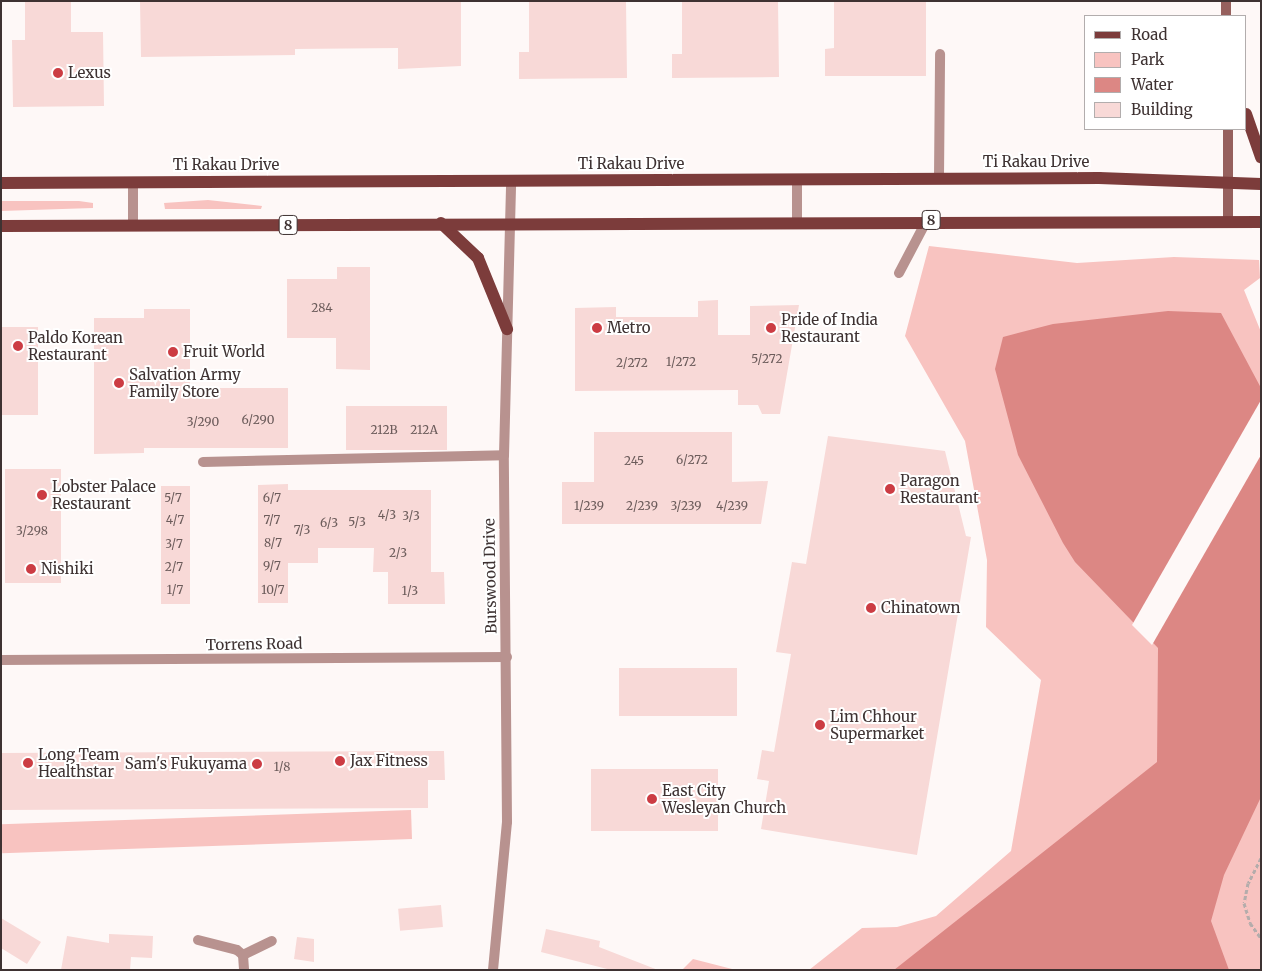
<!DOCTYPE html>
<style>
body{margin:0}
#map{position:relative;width:1262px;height:971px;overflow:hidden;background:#fef8f7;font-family:Merriweather,serif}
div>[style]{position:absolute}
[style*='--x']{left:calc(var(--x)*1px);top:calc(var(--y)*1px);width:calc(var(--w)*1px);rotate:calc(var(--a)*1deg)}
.green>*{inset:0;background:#f8c3c0;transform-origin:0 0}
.water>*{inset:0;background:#dc8784}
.pier>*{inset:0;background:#fef8f7}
.building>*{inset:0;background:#f8d9d7;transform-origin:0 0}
.path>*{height:3px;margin-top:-1.5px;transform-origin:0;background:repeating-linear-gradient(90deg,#b4acab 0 4px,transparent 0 6.5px)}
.service>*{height:10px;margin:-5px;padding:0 5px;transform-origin:5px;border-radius:5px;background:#b8928f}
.minor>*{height:10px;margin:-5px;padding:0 5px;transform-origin:5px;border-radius:5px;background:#b8928f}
.tertiary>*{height:10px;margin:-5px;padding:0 5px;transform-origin:5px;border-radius:5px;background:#b8928f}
.secondary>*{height:10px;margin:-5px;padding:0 5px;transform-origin:5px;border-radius:5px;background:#96605d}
.primary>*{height:12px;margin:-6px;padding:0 6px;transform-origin:6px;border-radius:6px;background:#7c3c3b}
.dots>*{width:14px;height:14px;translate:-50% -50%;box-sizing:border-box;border:2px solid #fff;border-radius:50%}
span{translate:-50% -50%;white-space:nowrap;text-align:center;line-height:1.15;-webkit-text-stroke:4px #fff;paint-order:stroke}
.number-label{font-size:12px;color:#6c5c5b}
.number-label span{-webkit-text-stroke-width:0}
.shield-label span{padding:1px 4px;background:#fff;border:1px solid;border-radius:4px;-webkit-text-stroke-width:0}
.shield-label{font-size:14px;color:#3e3232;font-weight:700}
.poi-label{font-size:15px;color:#3e3232}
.left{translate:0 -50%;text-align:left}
.right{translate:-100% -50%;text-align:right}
.street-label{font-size:15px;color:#3e3232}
.frame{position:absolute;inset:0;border:2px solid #3e3232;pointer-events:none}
.legend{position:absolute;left:1084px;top:15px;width:162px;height:115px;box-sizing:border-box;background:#fff;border:1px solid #b2adad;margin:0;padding:6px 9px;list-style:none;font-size:15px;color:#3e3232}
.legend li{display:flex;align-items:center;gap:10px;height:25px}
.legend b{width:25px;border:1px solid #b2adad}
</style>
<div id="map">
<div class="green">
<div style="clip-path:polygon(208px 200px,262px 206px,261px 209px,165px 209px,164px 203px)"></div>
<div style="clip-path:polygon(1px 201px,79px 201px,93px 203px,93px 208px,1px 211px)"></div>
<div style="clip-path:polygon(929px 246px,1077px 263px,1174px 257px,1259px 260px,1260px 278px,1244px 290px,1261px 332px,1261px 970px,809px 970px,862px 928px,897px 927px,936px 916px,1011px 851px,1041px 680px,986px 627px,987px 560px,965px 441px,905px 336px)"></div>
<div style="left:411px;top:810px;width:29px;height:410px;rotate:88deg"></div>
<div style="clip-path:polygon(693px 959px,736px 970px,682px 970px)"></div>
</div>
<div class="water">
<div style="clip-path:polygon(1168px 311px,1221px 313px,1261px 388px,1261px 797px,1224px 875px,1211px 921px,1229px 970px,894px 970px,1157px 762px,1158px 648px,1075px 562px,1063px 543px,1018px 455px,995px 369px,1003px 337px,1053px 324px)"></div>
</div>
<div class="pier">
<div style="clip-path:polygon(1261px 400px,1261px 455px,1152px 645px,1132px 625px)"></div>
</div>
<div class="building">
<div style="clip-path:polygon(25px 1px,71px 1px,71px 32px,103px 32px,104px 106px,13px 107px,12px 40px,25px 40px)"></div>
<div style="clip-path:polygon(140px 1px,461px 1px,461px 66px,398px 69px,398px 48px,295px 49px,295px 55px,141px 57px)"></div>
<div style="clip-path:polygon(529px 1px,626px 1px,627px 78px,519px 79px,519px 52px,529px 52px)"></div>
<div style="clip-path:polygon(682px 1px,778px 1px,779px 77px,672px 78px,672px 54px,682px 54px)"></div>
<div style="clip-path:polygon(834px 1px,926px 1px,926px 76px,825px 76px,825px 49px,834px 48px)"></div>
<div style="clip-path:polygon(337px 267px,370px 267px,370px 370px,336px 369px,336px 338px,287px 338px,287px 279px,337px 279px)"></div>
<div style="clip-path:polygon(718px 300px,718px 335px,750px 335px,750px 306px,799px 305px,780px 414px,762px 414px,758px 405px,738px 405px,738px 390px,575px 391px,575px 308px,616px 307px,616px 317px,698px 317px,698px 301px)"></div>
<div style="clip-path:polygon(144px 309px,190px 309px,190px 388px,288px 388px,288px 448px,144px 448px,144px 453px,94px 454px,94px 318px,144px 318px)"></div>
<div style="left:38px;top:327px;width:88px;height:36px;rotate:90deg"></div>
<div style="left:346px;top:406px;width:101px;height:44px"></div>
<div style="clip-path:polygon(594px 432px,732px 432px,732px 482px,768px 481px,761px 524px,562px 524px,562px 482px,594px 482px)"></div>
<div style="clip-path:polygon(828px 436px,945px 451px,966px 536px,971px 537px,917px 855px,761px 829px,769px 781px,757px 779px,762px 750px,774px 752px,791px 654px,776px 652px,792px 562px,806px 564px)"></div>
<div style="left:5px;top:469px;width:56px;height:114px"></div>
<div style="clip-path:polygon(288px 484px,288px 490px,431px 490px,431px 572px,444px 572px,445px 604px,388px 604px,388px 572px,373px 572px,374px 548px,318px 548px,318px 563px,288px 563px,288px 603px,258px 603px,258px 485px)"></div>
<div style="left:161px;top:486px;width:29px;height:118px"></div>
<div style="left:619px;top:668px;width:118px;height:48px"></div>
<div style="clip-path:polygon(444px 751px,445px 780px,428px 780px,428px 808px,1px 810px,1px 753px)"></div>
<div style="left:591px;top:769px;width:127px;height:62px"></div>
<div style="left:441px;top:905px;width:22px;height:43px;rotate:85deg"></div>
<div style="clip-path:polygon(1px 918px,41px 942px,27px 964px,1px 948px)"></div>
<div style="clip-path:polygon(546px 929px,600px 941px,599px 947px,658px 970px,611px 970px,541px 952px)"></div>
<div style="clip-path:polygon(109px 934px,153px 936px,152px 958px,131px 957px,130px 970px,61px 970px,67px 936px,109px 943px)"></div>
<div style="clip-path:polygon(297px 937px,314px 939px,314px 962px,294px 959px)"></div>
</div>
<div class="path">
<div style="--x:1261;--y:858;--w:28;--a:117"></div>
<div style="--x:1248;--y:883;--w:20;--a:101"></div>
<div style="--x:1244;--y:903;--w:21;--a:73"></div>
<div style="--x:1250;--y:923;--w:19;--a:54"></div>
</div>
<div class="service">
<div style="--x:939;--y:178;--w:124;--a:-89.5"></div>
<div style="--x:133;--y:182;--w:43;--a:90"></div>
<div style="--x:797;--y:221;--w:42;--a:-90"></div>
<div style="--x:899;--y:273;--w:60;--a:-62.2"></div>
<div style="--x:203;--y:462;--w:301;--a:-1.3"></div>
</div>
<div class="minor">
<div style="--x:1;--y:660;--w:506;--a:-0.34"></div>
<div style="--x:198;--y:940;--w:40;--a:14.4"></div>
<div style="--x:237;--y:950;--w:8;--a:40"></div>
<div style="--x:243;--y:955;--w:15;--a:86"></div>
<div style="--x:243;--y:955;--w:32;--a:-26"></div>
</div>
<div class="tertiary">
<div style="--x:493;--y:970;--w:149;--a:-84.6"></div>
<div style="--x:507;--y:822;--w:367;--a:-90.5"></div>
<div style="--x:504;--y:455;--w:274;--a:-88.5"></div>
</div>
<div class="secondary">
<div style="--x:1226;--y:1;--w:15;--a:90"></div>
<div style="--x:1228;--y:220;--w:91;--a:-90"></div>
</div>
<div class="primary">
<div style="--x:1246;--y:114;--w:46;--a:70.8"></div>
<div style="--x:1;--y:183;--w:1098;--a:-0.26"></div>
<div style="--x:1099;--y:178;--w:162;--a:2.1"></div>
<div style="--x:441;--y:223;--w:51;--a:43.4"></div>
<div style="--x:478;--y:258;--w:77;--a:67.8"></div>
<div style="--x:1;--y:226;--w:1260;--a:-0.18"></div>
</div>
<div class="dots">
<div style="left:58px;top:73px;background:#cc3c43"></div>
<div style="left:597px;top:328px;background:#cc3c43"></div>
<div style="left:771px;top:328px;background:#cc3c43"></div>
<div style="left:18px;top:346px;background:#cc3c43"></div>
<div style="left:173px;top:352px;background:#cc3c43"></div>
<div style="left:119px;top:383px;background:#cc3c43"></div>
<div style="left:890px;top:489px;background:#cc3c43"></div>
<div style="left:42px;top:495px;background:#cc3c43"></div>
<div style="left:31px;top:569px;background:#cc3c43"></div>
<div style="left:871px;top:608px;background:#cc3c43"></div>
<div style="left:820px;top:725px;background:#cc3c43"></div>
<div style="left:340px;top:761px;background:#cc3c43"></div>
<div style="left:28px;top:763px;background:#cc3c43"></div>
<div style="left:257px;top:764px;background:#cc3c43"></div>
<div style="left:652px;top:799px;background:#cc3c43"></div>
</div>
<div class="number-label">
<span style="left:322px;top:308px">284</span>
<span style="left:767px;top:359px">5/272</span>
<span style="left:681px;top:362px">1/272</span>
<span style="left:632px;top:363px">2/272</span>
<span style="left:258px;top:420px">6/290</span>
<span style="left:203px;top:422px">3/290</span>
<span style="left:384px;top:430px">212B</span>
<span style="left:424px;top:430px">212A</span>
<span style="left:692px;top:460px">6/272</span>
<span style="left:634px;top:461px">245</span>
<span style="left:173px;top:498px">5/7</span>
<span style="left:272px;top:498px">6/7</span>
<span style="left:589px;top:506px">1/239</span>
<span style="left:642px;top:506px">2/239</span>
<span style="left:686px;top:506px">3/239</span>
<span style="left:732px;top:506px">4/239</span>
<span style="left:387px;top:515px">4/3</span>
<span style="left:411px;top:516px">3/3</span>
<span style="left:175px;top:520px">4/7</span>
<span style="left:272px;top:520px">7/7</span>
<span style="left:357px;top:522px">5/3</span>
<span style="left:329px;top:523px">6/3</span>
<span style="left:302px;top:530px">7/3</span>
<span style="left:32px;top:531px">3/298</span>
<span style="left:273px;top:543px">8/7</span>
<span style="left:174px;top:544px">3/7</span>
<span style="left:398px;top:553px">2/3</span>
<span style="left:272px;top:566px">9/7</span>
<span style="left:174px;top:567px">2/7</span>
<span style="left:175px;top:590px">1/7</span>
<span style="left:273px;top:590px">10/7</span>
<span style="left:410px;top:591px">1/3</span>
<span style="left:282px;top:767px">1/8</span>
</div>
<div class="shield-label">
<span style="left:931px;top:220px">8</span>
<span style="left:288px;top:225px">8</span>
</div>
<div class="poi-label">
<span class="left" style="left:68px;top:73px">Lexus</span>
<span class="left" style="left:781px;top:328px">Pride of India<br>Restaurant</span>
<span class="left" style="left:607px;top:328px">Metro</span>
<span class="left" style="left:28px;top:346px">Paldo Korean<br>Restaurant</span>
<span class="left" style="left:183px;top:352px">Fruit World</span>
<span class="left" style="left:129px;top:383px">Salvation Army<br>Family Store</span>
<span class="left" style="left:900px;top:489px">Paragon<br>Restaurant</span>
<span class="left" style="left:52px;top:495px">Lobster Palace<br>Restaurant</span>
<span class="left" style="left:41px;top:569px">Nishiki</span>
<span class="left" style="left:881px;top:608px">Chinatown</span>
<span class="left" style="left:830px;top:725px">Lim Chhour<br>Supermarket</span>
<span class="left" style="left:38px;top:763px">Long Team<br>Healthstar</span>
<span class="left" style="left:350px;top:761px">Jax Fitness</span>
<span class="right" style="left:247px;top:764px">Sam's Fukuyama</span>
<span class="left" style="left:662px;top:799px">East City<br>Wesleyan Church</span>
</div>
<div class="street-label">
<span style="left:1036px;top:162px">Ti Rakau Drive</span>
<span style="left:631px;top:164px">Ti Rakau Drive</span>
<span style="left:226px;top:165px">Ti Rakau Drive</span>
<span style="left:490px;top:576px;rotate:-91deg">Burswood Drive</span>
<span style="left:254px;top:644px;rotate:-1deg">Torrens Road</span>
</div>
<div class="frame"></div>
<ul class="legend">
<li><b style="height:6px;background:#7c3c3b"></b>Road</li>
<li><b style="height:14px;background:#f8c3c0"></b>Park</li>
<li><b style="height:14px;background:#dc8784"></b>Water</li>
<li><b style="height:14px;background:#f8d9d7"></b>Building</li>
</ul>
</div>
